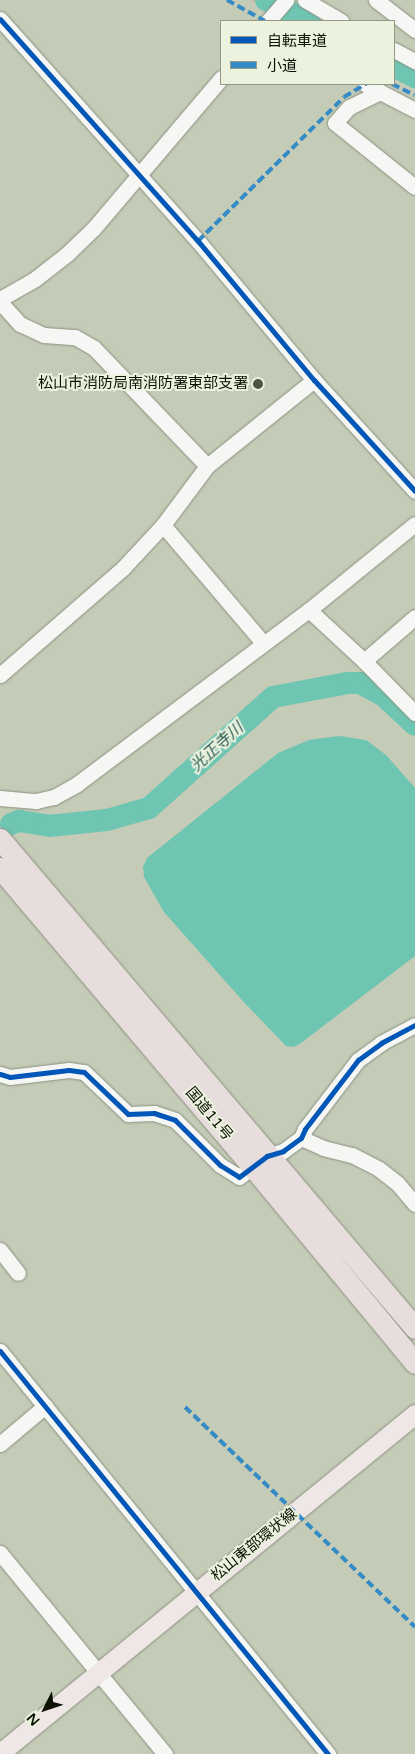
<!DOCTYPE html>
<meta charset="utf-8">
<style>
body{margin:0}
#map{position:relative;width:415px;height:1754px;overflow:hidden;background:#c4cbb6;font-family:"Varela Round","Noto Sans JP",sans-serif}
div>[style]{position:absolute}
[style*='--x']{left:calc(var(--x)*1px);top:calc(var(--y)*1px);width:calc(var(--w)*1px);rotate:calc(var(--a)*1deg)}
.green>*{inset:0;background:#d2ba9b}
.water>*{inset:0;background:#6dc5b2}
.river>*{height:22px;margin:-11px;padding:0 11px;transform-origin:11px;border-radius:11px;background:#6dc5b2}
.roads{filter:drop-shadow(0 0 1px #8c9281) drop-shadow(0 0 1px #8c9281)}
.minor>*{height:15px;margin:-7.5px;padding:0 7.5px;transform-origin:7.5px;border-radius:7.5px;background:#f6f7f4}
.major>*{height:19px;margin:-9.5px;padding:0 9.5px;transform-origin:9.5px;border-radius:9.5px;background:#eee7e6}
.highway>*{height:21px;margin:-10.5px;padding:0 10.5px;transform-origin:10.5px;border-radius:10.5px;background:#e8dddd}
.quiet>*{height:4px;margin-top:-2px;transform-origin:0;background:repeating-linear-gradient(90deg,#358bc5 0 8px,transparent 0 12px)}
.cycleway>*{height:5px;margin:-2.5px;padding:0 2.5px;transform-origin:2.5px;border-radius:2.5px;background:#0057b8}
.dots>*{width:14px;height:14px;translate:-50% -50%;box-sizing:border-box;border:2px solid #ebf2de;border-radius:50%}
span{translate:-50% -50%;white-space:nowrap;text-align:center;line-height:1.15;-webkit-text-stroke:4px #ebf2de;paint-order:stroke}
.poi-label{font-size:15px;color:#0e1205}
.right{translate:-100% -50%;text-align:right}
.street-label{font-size:15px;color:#0e1205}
.water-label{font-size:16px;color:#285b53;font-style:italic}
.legend{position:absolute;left:220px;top:20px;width:175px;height:65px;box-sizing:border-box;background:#ebf2de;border:1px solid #939887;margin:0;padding:6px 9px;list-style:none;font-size:15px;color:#0e1205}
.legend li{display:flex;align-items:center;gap:10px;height:25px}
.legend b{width:25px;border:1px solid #939887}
.north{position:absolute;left:20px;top:1684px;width:50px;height:50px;-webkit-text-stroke:4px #ebf2de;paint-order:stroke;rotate:229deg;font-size:14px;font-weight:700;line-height:20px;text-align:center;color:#0e1205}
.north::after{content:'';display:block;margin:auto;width:18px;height:22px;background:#0e1205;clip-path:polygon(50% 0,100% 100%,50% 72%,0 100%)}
</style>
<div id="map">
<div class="green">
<div style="clip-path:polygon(251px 0,287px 0,327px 21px,290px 21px)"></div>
<div style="clip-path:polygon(394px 57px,415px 68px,415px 85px,394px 75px)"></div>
</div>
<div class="water">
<div style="clip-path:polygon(339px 736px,366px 740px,386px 755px,415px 788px,415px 956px,301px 1043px,294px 1047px,286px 1046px,241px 999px,164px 912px,144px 877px,143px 867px,147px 858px,278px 753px,309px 740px)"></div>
</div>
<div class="river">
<div style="--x:266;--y:0;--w:48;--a:26"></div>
<div style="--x:394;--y:66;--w:24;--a:28"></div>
<div style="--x:11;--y:824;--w:9;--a:-21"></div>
<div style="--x:19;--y:821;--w:30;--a:9"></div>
<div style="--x:49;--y:826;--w:58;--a:-5.9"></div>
<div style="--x:107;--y:820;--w:44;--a:-15.9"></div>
<div style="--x:149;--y:808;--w:166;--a:-41.8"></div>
<div style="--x:273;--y:697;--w:75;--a:-10.7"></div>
<div style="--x:347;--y:683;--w:13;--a:0"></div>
<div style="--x:360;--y:683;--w:27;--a:28"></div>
<div style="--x:384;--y:696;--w:42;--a:43.1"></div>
</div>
<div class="roads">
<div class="minor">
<div style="--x:305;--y:0;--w:42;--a:30.3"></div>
<div style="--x:376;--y:0;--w:49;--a:37.6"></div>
<div style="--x:0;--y:19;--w:297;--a:48.3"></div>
<div style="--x:198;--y:241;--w:181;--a:50.2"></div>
<div style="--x:314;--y:380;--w:150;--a:47.7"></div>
<div style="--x:268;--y:21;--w:28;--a:-49"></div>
<div style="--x:394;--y:50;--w:24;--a:28"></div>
<div style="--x:365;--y:84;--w:56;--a:27.5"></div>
<div style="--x:380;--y:92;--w:34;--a:154"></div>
<div style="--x:349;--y:107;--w:21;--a:131"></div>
<div style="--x:335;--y:123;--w:102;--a:38.7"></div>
<div style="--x:0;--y:299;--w:40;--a:-29.7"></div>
<div style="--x:35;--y:279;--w:41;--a:-38"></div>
<div style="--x:67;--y:254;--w:37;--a:-44"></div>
<div style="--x:94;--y:228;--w:197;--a:-49.7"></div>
<div style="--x:0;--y:302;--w:30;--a:48"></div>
<div style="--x:20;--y:324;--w:26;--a:25"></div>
<div style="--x:44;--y:335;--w:31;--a:4"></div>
<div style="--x:75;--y:337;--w:22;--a:30"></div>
<div style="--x:94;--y:348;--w:163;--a:46.2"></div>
<div style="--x:163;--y:525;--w:155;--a:49.7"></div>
<div style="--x:309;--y:610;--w:75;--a:42.8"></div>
<div style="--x:364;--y:661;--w:73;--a:45.6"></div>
<div style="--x:364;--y:661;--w:67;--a:-40.8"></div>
<div style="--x:0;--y:675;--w:163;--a:-41"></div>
<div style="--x:123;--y:568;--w:59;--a:-47.1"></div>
<div style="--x:163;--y:525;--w:74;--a:-53.3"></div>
<div style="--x:207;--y:466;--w:137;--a:-38.8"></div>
<div style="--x:0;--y:798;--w:36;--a:5"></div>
<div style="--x:36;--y:801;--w:18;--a:-13"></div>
<div style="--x:54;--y:797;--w:26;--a:-29"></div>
<div style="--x:77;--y:784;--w:290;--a:-36.9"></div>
<div style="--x:309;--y:610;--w:136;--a:-39.1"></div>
<div style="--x:0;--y:1074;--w:10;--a:17"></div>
<div style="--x:10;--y:1077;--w:59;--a:-6.8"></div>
<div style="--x:69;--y:1070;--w:15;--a:8"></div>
<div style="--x:84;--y:1072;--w:61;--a:43.7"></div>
<div style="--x:128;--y:1114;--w:26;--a:-2"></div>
<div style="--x:154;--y:1113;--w:22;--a:18"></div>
<div style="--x:175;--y:1120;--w:64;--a:45"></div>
<div style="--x:220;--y:1165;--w:22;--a:32"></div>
<div style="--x:239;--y:1177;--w:35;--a:-37"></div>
<div style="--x:267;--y:1156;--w:17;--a:-17"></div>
<div style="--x:283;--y:1151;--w:22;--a:-36"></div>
<div style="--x:301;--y:1138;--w:10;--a:-66"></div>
<div style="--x:305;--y:1129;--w:87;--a:-52.5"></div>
<div style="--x:358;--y:1060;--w:29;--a:-36"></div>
<div style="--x:381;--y:1043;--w:38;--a:-28"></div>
<div style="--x:301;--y:1138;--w:24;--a:24"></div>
<div style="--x:323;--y:1148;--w:30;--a:14"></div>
<div style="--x:352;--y:1155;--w:30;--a:27"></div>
<div style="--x:379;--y:1169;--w:24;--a:38"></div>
<div style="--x:398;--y:1184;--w:26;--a:50"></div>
<div style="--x:0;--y:1250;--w:29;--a:52"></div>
<div style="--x:0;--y:1351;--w:520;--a:50.86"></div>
<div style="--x:0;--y:1444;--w:59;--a:-40.2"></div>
<div style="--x:0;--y:1553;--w:260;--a:50.6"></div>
</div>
<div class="major">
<div style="--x:0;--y:1753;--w:536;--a:-39.24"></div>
</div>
<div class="highway">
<div style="--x:0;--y:839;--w:641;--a:49.68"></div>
<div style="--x:0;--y:868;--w:392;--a:49.8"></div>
<div style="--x:253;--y:1167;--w:254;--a:50.4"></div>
</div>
</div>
<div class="quiet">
<div style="--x:227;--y:0;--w:43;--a:28.9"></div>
<div style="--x:392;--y:84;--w:25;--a:26"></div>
<div style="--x:198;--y:241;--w:205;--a:-44.6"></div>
<div style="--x:344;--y:97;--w:26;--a:-31"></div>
<div style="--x:185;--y:1407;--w:318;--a:43.7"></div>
</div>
<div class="cycleway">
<div style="--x:0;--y:19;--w:297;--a:48.3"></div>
<div style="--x:198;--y:241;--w:181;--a:50.2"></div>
<div style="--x:314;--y:380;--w:150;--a:47.7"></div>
<div style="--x:0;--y:1074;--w:10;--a:17"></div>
<div style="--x:10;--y:1077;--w:59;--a:-6.8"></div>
<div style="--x:69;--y:1070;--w:15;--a:8"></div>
<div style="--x:84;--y:1072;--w:61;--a:43.7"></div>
<div style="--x:128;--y:1114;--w:26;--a:-2"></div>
<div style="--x:154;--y:1113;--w:22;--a:18"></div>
<div style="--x:175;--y:1120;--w:64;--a:45"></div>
<div style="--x:220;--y:1165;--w:22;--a:32"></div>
<div style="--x:239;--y:1177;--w:35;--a:-37"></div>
<div style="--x:267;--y:1156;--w:17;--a:-17"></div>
<div style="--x:283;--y:1151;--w:22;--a:-36"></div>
<div style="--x:301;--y:1138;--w:10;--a:-66"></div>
<div style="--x:305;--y:1129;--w:87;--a:-52.5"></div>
<div style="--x:358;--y:1060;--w:29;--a:-36"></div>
<div style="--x:381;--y:1043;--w:38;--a:-28"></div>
<div style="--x:0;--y:1351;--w:520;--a:50.86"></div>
</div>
<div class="dots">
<div style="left:258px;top:384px;background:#4e5343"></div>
</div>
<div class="poi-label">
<span class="right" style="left:248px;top:384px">松山市消防局南消防署東部支署</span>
</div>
<div class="street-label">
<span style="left:209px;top:1114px;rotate:50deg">国道11号</span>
<span style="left:254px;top:1545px;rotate:-39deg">松山東部環状線</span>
</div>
<div class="water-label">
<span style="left:217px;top:747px;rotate:-42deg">光正寺川</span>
</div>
<ul class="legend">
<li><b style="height:6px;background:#0057b8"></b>自転車道</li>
<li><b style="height:6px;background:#358bc5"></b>小道</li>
</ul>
<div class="north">N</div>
</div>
